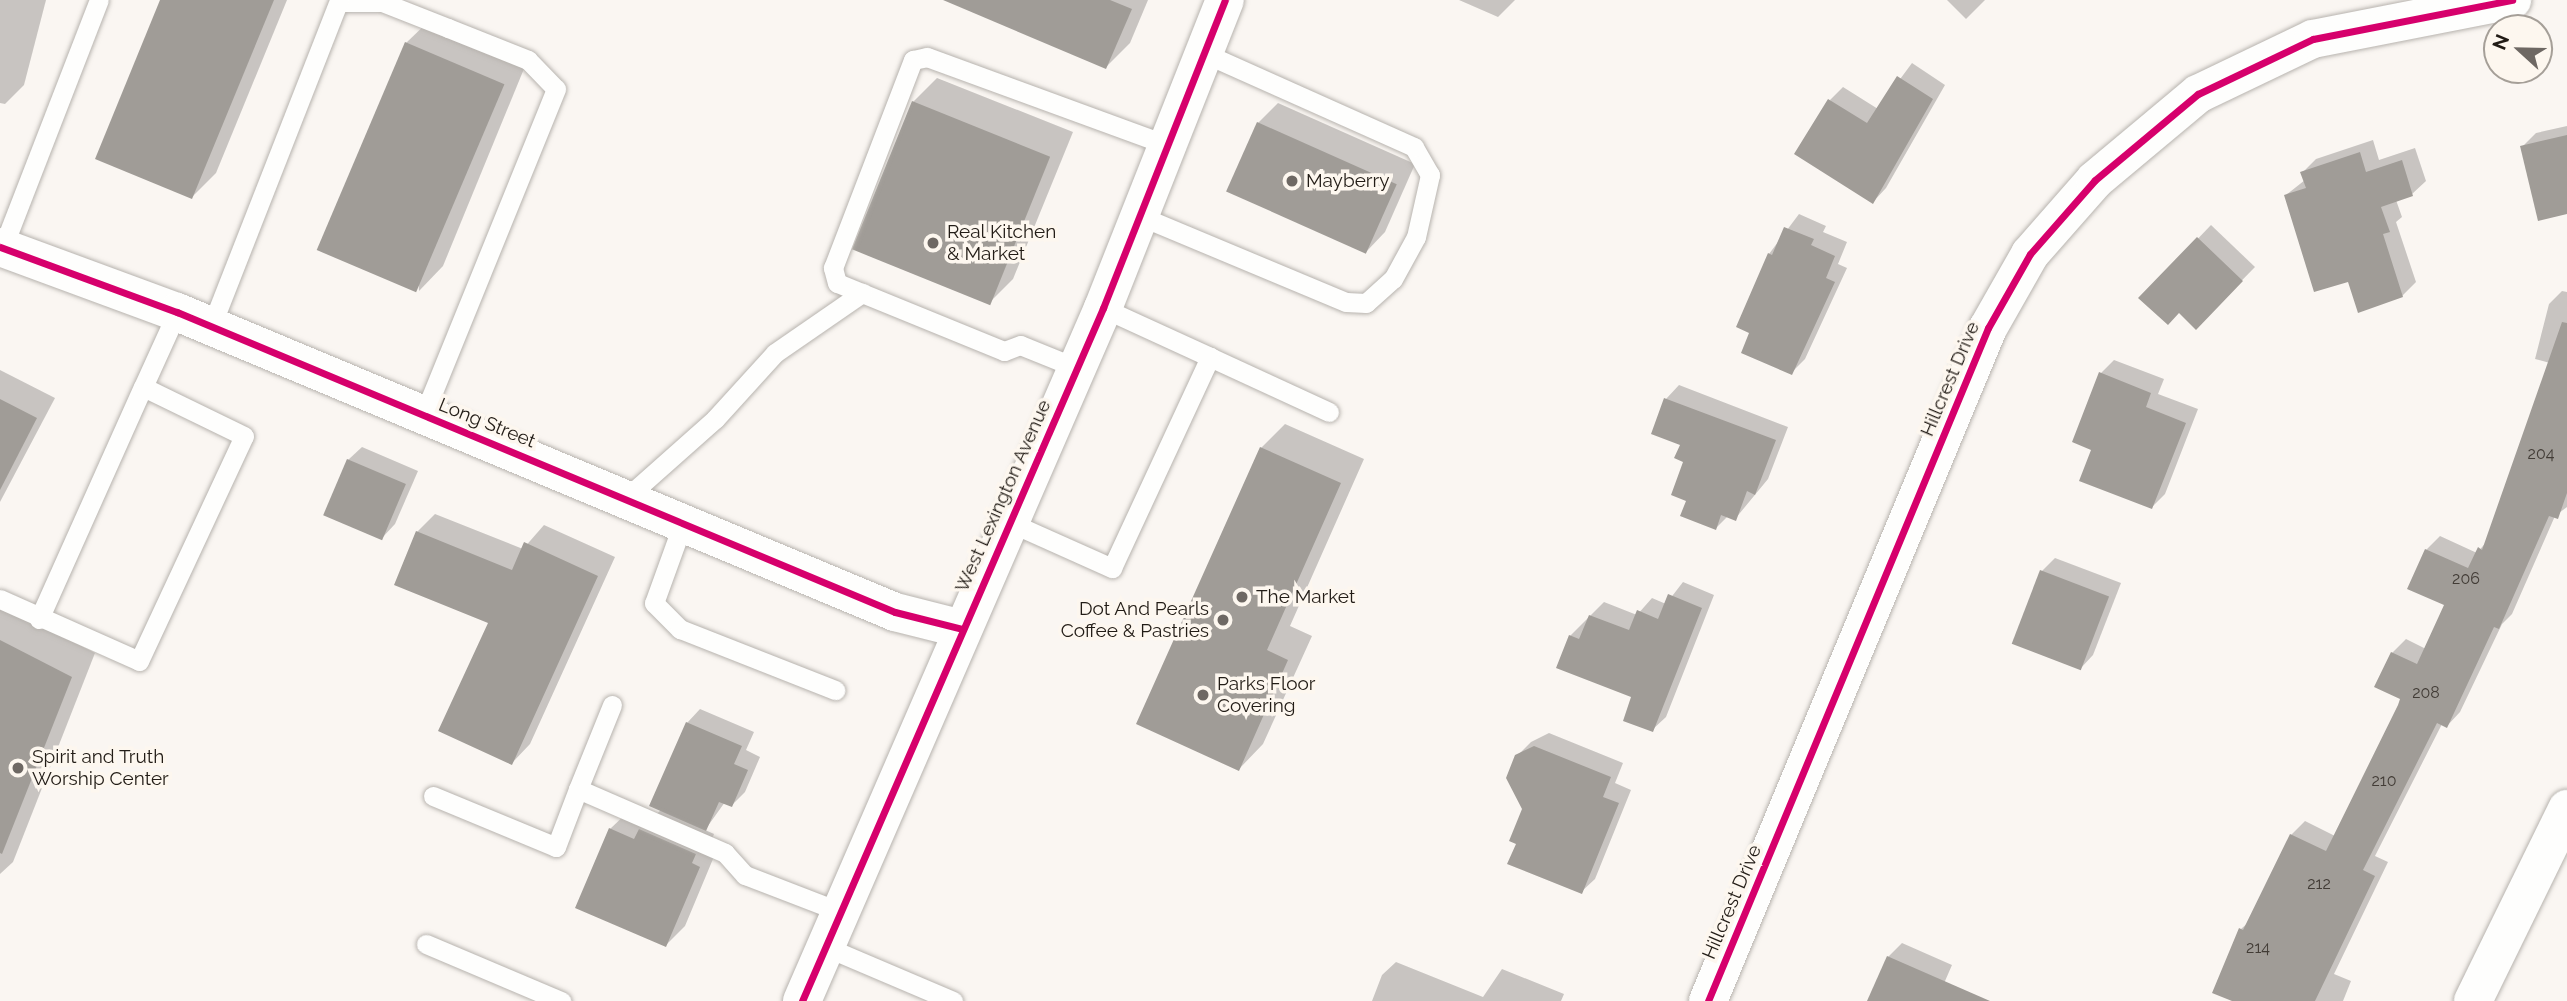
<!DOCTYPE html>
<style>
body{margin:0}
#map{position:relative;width:2567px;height:1001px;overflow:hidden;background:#faf6f2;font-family:Raleway,sans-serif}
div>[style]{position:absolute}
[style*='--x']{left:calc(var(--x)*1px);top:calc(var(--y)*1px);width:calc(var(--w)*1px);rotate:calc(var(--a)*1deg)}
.shadow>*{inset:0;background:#0003}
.building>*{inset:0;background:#a09c97;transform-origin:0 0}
.roads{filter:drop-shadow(0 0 2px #b7b3ae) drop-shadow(0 0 2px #b7b3ae)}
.lane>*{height:19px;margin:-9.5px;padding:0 9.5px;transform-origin:9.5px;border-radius:9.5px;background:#fefefd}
.street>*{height:38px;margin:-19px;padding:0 19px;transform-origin:19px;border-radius:19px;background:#fefefd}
.secondary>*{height:38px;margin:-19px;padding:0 19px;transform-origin:19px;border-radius:19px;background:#fefefd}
.cycleway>*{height:7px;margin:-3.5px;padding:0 3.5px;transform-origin:3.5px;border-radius:3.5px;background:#d6006c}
.dots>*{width:19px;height:19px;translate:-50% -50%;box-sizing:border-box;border:4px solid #fdf7ef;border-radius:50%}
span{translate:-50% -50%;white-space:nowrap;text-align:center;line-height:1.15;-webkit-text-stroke:7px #fdf7ef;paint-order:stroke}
.number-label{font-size:16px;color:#423c36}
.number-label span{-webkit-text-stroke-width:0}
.poi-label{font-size:19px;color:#221c16}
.left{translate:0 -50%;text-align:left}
.right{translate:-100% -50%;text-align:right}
.street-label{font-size:19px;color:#221c16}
.north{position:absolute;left:2483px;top:14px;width:70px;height:70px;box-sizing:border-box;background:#fdf7ef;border:2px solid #a59f98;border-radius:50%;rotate:292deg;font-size:19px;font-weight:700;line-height:28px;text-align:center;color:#221c16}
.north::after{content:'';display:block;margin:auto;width:24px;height:32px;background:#6e6863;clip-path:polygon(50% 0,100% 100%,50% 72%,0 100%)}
</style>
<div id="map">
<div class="shadow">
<div style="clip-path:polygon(0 0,46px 0,24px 85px,5px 104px,0 103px)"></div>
<div style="clip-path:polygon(162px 0,287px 0,216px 173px,192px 197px)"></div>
<div style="clip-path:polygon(946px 0,1148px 0,1130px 43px,1106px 67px)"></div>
<div style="clip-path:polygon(1459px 0,1515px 0,1498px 17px)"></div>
<div style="clip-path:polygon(1947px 0,1985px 0,1966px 19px)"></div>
<div style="clip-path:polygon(431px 19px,528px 59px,443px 266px,419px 291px,406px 43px)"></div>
<div style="clip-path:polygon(1912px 63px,1945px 85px,1886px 188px,1873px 202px,1830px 100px,1843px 87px,1878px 109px)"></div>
<div style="clip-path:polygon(937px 78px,1073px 132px,1013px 279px,989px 303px,913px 102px)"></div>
<div style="clip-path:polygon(1278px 103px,1415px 164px,1385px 232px,1366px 252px,1258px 123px)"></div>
<div style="clip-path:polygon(2567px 126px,2567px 212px,2522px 147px,2536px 133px)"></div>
<div style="clip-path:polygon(2373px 140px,2379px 160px,2415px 148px,2426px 181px,2412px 194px,2396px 200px,2402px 217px,2396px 222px,2416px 282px,2402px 296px,2349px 279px,2286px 195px,2305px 180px,2302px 173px,2316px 159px)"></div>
<div style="clip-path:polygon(1799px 214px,1826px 226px,1823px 232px,1847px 242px,1838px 264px,1847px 268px,1805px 359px,1791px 373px,1751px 332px,1769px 254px)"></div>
<div style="clip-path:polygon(2211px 225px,2255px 267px,2209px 314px,2179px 311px,2141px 298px)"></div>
<div style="clip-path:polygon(2562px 291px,2567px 292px,2567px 507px,2555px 516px,2512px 614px,2502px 624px,2460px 712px,2447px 726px,2442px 724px,2375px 856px,2388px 862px,2334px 974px,2351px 981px,2343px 1001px,2236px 1001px,2241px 929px,2250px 921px,2291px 835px,2305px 821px,2335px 836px,2402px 698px,2392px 653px,2406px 639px,2426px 649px,2446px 604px,2426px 550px,2440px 536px,2477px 553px,2488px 540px,2550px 363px,2535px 359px,2549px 304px)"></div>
<div style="clip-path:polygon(2114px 360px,2164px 379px,2158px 394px,2198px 409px,2165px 494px,2152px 507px,2093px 449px,2101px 373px)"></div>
<div style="clip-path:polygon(0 370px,55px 398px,0 502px)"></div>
<div style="clip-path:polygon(1679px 385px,1788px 427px,1768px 479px,1735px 519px,1728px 516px,1716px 528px,1689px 500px,1682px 444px,1666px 399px)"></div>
<div style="clip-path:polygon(1285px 424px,1364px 459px,1290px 626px,1312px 636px,1263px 744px,1239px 769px,1261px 448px)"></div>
<div style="clip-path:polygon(362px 447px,418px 471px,395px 524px,382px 538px,348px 460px)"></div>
<div style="clip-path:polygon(435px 514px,523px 549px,544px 525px,615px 557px,530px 744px,512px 763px,490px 622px,417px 532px)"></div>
<div style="clip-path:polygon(2055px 558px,2121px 583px,2093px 655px,2080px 669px,2042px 571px)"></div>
<div style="clip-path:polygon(1683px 582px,1714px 595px,1666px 717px,1652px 730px,1634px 696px,1570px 636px,1604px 602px,1637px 615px,1652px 598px,1666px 604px)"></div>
<div style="clip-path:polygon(0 604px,95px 653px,13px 862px,0 874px)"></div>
<div style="clip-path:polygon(700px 709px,754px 732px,746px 750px,760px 757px,745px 792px,732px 805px,725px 802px,705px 830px,714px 834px,710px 844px,718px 847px,685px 926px,666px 945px,610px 829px,630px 810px,651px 819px,661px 810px,687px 723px)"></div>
<div style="clip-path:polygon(1549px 733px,1623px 763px,1615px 783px,1631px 790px,1595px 879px,1581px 892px,1518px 843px,1524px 809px,1517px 756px,1531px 742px)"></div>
<div style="clip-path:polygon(1902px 943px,1952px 965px,1942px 988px,1965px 1001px,1870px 1001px,1888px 957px)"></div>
<div style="clip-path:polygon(1396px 962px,1483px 997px,1502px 969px,1564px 994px,1561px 1001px,1372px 1001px,1382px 975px)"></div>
</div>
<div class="building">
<div style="clip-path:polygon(160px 0,274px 0,192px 199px,95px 159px)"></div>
<div style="clip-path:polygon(943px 0,1110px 0,1132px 9px,1106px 69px)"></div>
<div style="left:405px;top:42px;width:108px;height:226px;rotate:23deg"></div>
<div style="clip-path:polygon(1897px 76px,1933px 99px,1873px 204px,1794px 154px,1828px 99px,1867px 123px)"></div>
<div style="left:912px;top:101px;width:149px;height:160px;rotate:22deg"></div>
<div style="left:1257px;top:122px;width:153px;height:76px;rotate:24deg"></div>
<div style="clip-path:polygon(2567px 135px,2567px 214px,2538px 221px,2520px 146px)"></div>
<div style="clip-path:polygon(2360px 152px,2366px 172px,2402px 160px,2413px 196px,2381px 207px,2390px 232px,2383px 234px,2403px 297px,2358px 313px,2348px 282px,2314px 292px,2284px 195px,2306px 188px,2300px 172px)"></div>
<div style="clip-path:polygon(1784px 227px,1814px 239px,1811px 245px,1835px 256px,1826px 278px,1835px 282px,1792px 375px,1741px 353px,1749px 333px,1736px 327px,1768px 253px,1772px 255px)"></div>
<div style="clip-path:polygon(2197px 237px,2243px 281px,2196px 330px,2179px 313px,2168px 325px,2138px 298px)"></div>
<div style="clip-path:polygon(2562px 322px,2567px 323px,2567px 493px,2558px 519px,2549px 516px,2499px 629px,2494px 627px,2447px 728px,2437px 723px,2363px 870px,2375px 876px,2315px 1001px,2232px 1001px,2212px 993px,2239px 928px,2243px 930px,2290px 834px,2326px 851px,2398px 705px,2400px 699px,2374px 687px,2391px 652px,2417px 664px,2444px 605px,2407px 589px,2425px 549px,2468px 568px,2478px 547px,2482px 550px)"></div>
<div style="clip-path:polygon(2099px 372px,2151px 393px,2146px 407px,2186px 423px,2152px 509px,2079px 481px,2091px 450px,2072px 442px)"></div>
<div style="clip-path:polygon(1664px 398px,1776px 440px,1755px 495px,1747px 491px,1736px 521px,1721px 515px,1716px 530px,1680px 516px,1686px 501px,1671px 495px,1683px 462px,1674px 458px,1680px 445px,1651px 434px)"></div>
<div style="clip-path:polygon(0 399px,37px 418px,0 490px)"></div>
<div style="clip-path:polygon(1260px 447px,1341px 483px,1267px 650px,1288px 660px,1239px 771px,1136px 724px)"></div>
<div style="left:347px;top:459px;width:64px;height:61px;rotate:23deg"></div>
<div style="clip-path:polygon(416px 531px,512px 570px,524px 542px,598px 576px,512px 765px,438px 731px,488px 623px,394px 585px)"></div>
<div style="left:2040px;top:570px;width:74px;height:79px;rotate:21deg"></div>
<div style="clip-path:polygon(1668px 594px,1702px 608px,1653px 732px,1623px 721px,1631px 697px,1556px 668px,1569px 635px,1579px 639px,1589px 615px,1629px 630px,1637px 610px,1658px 619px)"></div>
<div style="clip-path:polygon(0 640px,72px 677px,2px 854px,0 853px)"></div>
<div style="clip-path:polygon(686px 722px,742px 746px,734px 764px,748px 770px,732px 807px,719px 802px,706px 831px,649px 806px)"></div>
<div style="clip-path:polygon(1534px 746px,1611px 777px,1603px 797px,1619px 803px,1582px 894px,1507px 864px,1516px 844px,1509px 841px,1522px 809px,1506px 778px,1515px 755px)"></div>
<div style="clip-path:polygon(609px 828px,634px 839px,639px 829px,696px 854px,692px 863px,700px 867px,666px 947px,575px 908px)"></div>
<div style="clip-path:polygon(1887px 956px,1990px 1001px,1867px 1001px)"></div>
</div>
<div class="roads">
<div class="lane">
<div style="--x:340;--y:2;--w:42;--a:0"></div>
<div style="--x:382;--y:2;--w:71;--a:21.5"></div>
<div style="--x:448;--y:28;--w:86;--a:21.8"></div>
<div style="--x:528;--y:60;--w:40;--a:46"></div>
<div style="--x:556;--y:89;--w:351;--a:112.1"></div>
<div style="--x:1140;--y:216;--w:223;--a:22.7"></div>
<div style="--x:1346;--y:302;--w:20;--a:3"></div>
<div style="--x:1366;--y:303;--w:36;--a:-42"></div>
<div style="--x:1393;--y:279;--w:48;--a:-61.3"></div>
<div style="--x:1416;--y:237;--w:64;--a:-77.3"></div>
<div style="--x:1430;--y:175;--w:32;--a:-120"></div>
<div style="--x:1414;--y:147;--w:230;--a:-155.9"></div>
<div style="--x:3;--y:247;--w:265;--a:-68.8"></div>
<div style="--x:211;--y:327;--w:351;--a:-68.6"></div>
<div style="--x:1210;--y:357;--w:131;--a:24.8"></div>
<div style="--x:1077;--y:368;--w:61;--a:-158"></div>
<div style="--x:1020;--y:345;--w:17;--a:159"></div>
<div style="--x:1004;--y:351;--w:180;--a:-157.8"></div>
<div style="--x:837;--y:283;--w:16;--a:-105"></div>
<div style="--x:833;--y:268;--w:223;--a:-69"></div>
<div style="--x:913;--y:60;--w:14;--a:-12"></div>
<div style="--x:927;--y:57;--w:257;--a:20.1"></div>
<div style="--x:626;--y:498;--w:119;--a:-41.6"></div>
<div style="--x:715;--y:419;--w:89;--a:-47.7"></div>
<div style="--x:775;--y:353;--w:106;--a:-34.6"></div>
<div style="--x:1009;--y:522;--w:113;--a:24.1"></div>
<div style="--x:1112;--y:568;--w:233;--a:-65.1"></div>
<div style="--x:1210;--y:357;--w:118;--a:-155.4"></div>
<div style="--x:683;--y:523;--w:85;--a:109.9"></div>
<div style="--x:654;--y:603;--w:37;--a:45"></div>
<div style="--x:680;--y:629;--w:167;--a:21.5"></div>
<div style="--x:0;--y:599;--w:152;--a:24"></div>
<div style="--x:139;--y:661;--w:248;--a:-65"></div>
<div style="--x:244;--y:436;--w:112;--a:-154.1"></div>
<div style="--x:143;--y:387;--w:82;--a:-65.6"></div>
<div style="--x:39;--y:619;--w:254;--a:-65.9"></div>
<div style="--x:612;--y:705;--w:91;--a:112"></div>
<div style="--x:578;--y:789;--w:160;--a:23.5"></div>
<div style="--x:725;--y:853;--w:30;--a:48"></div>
<div style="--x:745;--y:875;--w:103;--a:21.1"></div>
<div style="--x:433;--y:796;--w:133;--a:22.5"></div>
<div style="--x:556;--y:847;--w:62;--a:-69.2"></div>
<div style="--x:426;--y:944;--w:147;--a:22.9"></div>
<div style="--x:826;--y:947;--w:138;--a:23"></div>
</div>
<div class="street">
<div style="--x:0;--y:247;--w:189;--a:20.2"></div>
<div style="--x:177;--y:312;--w:778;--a:22.68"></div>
<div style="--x:895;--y:612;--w:69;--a:14.2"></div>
<div style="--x:1708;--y:1001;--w:729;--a:-67.41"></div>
<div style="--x:1988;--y:328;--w:85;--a:-60.4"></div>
<div style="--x:2030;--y:254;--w:98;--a:-48.7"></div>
<div style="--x:2095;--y:180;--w:134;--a:-39.9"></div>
<div style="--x:2198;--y:94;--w:127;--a:-25.6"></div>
<div style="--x:2313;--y:39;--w:203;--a:-11.1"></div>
<div style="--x:2473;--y:1001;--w:214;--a:-63.9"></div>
</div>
<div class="secondary">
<div style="--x:802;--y:1001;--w:756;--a:-66.52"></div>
<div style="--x:1103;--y:308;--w:331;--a:-68.4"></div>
</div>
</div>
<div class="cycleway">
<div style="--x:0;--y:247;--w:189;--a:20.2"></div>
<div style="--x:177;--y:312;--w:778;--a:22.68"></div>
<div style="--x:895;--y:612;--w:69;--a:14.2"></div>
<div style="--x:802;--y:1001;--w:756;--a:-66.52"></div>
<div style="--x:1103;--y:308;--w:331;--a:-68.4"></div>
<div style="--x:1708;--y:1001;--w:729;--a:-67.41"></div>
<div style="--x:1988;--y:328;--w:85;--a:-60.4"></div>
<div style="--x:2030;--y:254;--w:98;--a:-48.7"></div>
<div style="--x:2095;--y:180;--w:134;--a:-39.9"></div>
<div style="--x:2198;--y:94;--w:127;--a:-25.6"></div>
<div style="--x:2313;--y:39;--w:203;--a:-11.1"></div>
</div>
<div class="dots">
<div style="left:1292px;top:181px;background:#6e6863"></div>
<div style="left:933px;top:243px;background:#6e6863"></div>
<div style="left:1242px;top:597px;background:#6e6863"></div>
<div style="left:1223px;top:620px;background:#6e6863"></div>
<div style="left:1203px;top:695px;background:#6e6863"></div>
<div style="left:18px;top:768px;background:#6e6863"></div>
</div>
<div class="number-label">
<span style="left:2541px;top:454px">204</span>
<span style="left:2466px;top:579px">206</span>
<span style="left:2426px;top:693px">208</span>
<span style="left:2384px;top:781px">210</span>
<span style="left:2319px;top:884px">212</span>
<span style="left:2258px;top:948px">214</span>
</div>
<div class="poi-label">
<span class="left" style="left:1306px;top:181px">Mayberry</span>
<span class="left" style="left:947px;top:243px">Real Kitchen<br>&amp; Market</span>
<span class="left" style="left:1256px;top:597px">The Market</span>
<span class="right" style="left:1209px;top:620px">Dot And Pearls<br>Coffee &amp; Pastries</span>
<span class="left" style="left:1217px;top:695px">Parks Floor<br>Covering</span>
<span class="left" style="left:32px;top:768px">Spirit and Truth<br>Worship Center</span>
</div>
<div class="street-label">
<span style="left:1950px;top:379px;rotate:-67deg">Hillcrest Drive</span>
<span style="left:487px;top:423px;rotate:22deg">Long Street</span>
<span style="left:1003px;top:496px;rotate:-66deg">West Lexington Avenue</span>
<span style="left:1732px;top:902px;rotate:-67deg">Hillcrest Drive</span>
</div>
<div class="north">N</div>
</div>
